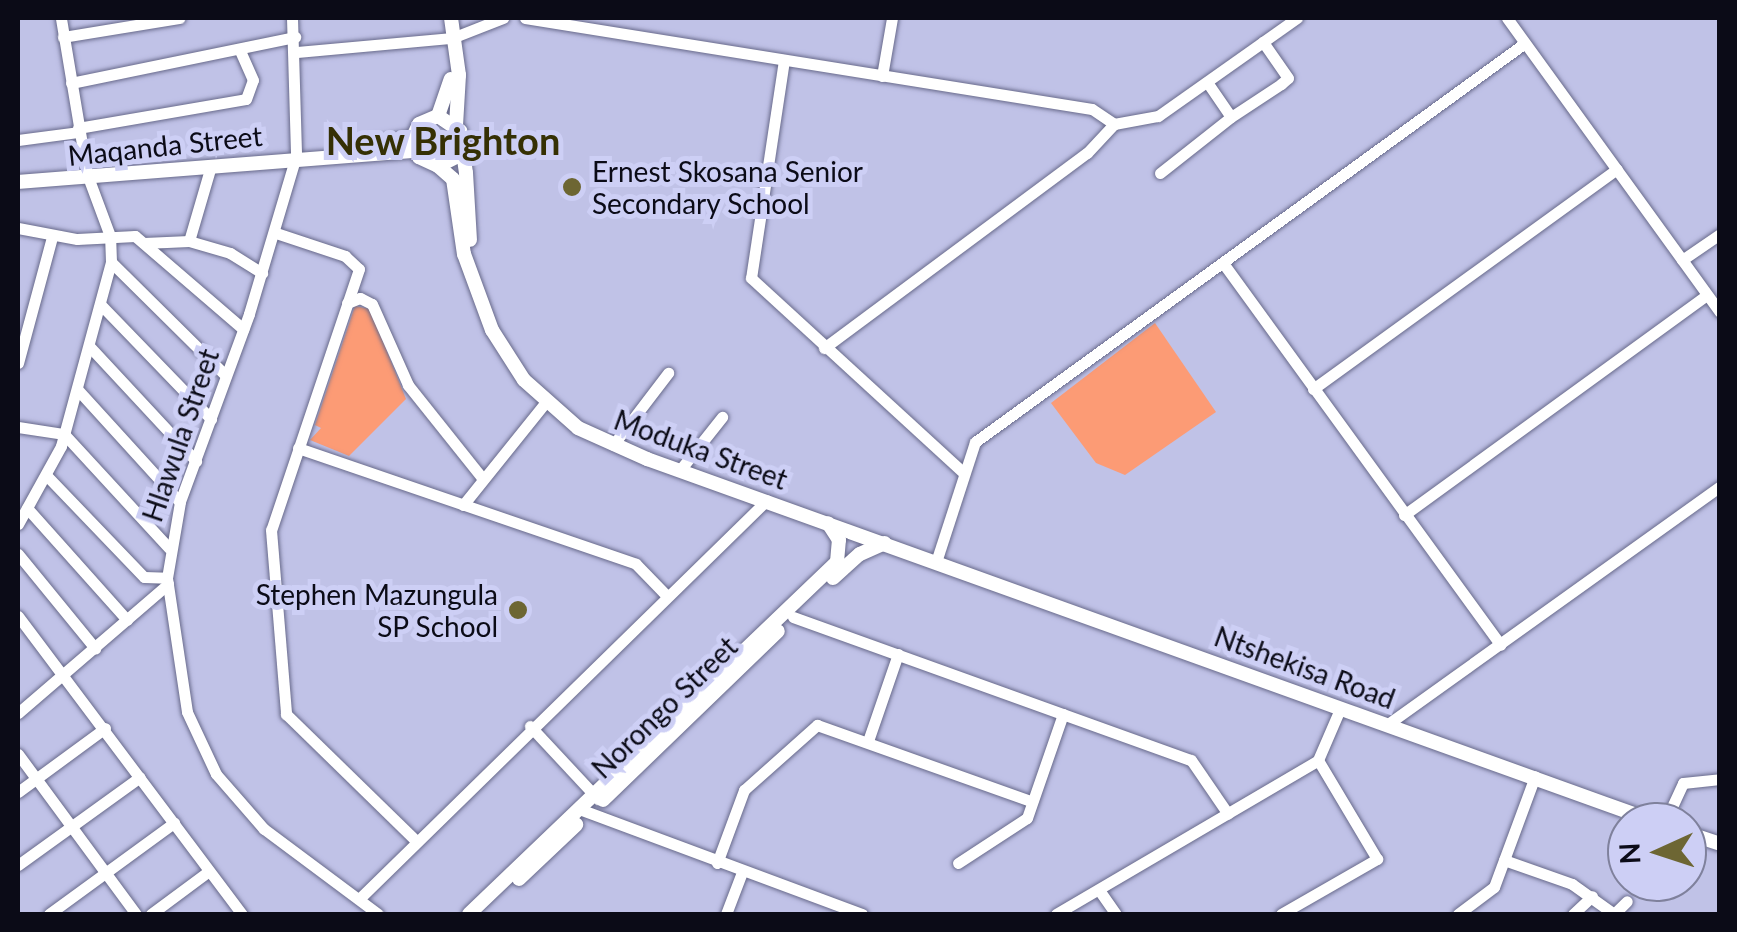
<!DOCTYPE html>
<style>
body{margin:0}
#map{position:relative;width:1737px;height:932px;overflow:hidden;background:#c0c2e7;font-family:Lato,sans-serif}
div>[style]{position:absolute}
[style*='--x']{left:calc(var(--x)*1px);top:calc(var(--y)*1px);width:calc(var(--w)*1px);rotate:calc(var(--a)*1deg)}
.green>*{inset:0;background:#fc9b75}
.roads{filter:drop-shadow(0 0 2px #686a8b) drop-shadow(0 0 2px #686a8b)}
.minor>*{height:11px;margin:-5.5px;padding:0 5.5px;transform-origin:5.5px;border-radius:5.5px;background:#fff}
.tertiary>*{height:14px;margin:-7px;padding:0 7px;transform-origin:7px;border-radius:7px;background:#fff}
.dots>*{width:28px;height:28px;translate:-50% -50%;box-sizing:border-box;border:5px solid #cdcff5;border-radius:50%}
span{translate:-50% -50%;white-space:nowrap;text-align:center;line-height:1.15;-webkit-text-stroke:10px #cdcff5;paint-order:stroke}
.street-label{font-size:28px;color:#0b0b17}
.poi-label{font-size:28px;color:#0b0b17}
.left{translate:0 -50%;text-align:left}
.right{translate:-100% -50%;text-align:right}
.district-label{font-size:38px;color:#353004;font-weight:700}
.frame{position:absolute;inset:0;border:20px solid #0b0b17;pointer-events:none}
.north{position:absolute;left:1607px;top:802px;width:100px;height:100px;box-sizing:border-box;background:#cdcff5;border:2px solid #7f819c;border-radius:50%;rotate:267deg;font-size:28px;font-weight:700;line-height:40px;text-align:center;color:#0b0b17}
.north::after{content:'';display:block;margin:auto;width:35px;height:45px;background:#6d6633;clip-path:polygon(50% 0,100% 100%,50% 72%,0 100%)}
</style>
<div id="map">
<div class="green">
<div style="clip-path:polygon(355px 306px,370px 309px,406px 399px,349px 456px,310px 440px,321px 428px,315px 425px)"></div>
<div style="clip-path:polygon(1155px 323px,1216px 412px,1125px 475px,1096px 463px,1051px 403px)"></div>
</div>
<div class="roads">
<div class="minor">
<div style="--x:292;--y:18;--w:138;--a:88.3"></div>
<div style="--x:296;--y:156;--w:165;--a:106.6"></div>
<div style="--x:249;--y:314;--w:200;--a:110.2"></div>
<div style="--x:180;--y:502;--w:77;--a:99.7"></div>
<div style="--x:167;--y:578;--w:135;--a:81.5"></div>
<div style="--x:187;--y:712;--w:68;--a:64.9"></div>
<div style="--x:216;--y:774;--w:73;--a:48.9"></div>
<div style="--x:264;--y:829;--w:142;--a:36.7"></div>
<div style="--x:525;--y:18;--w:574;--a:9.12"></div>
<div style="--x:1092;--y:109;--w:27;--a:34"></div>
<div style="--x:1507;--y:18;--w:363;--a:54.1"></div>
<div style="--x:63;--y:37;--w:118;--a:-9.3"></div>
<div style="--x:297;--y:52;--w:156;--a:-5.2"></div>
<div style="--x:452;--y:38;--w:55;--a:-21.4"></div>
<div style="--x:784;--y:60;--w:220;--a:98.6"></div>
<div style="--x:751;--y:278;--w:287;--a:42.5"></div>
<div style="--x:882;--y:76;--w:59;--a:-80.2"></div>
<div style="--x:1207;--y:82;--w:42;--a:55.6"></div>
<div style="--x:1231;--y:117;--w:60;--a:-33.4"></div>
<div style="--x:1281;--y:84;--w:9;--a:-41"></div>
<div style="--x:1288;--y:78;--w:44;--a:-124.8"></div>
<div style="--x:71;--y:83;--w:229;--a:-11.6"></div>
<div style="--x:78;--y:128;--w:170;--a:-9.8"></div>
<div style="--x:246;--y:99;--w:20;--a:-70"></div>
<div style="--x:253;--y:80;--w:30;--a:-114"></div>
<div style="--x:18;--y:140;--w:62;--a:-7.5"></div>
<div style="--x:1160;--y:173;--w:90;--a:-38.3"></div>
<div style="--x:18;--y:228;--w:60;--a:10.6"></div>
<div style="--x:77;--y:239;--w:58;--a:-3"></div>
<div style="--x:135;--y:236;--w:143;--a:40.7"></div>
<div style="--x:276;--y:233;--w:73;--a:18.4"></div>
<div style="--x:345;--y:256;--w:19;--a:43"></div>
<div style="--x:359;--y:269;--w:275;--a:108.6"></div>
<div style="--x:271;--y:530;--w:185;--a:85.3"></div>
<div style="--x:286;--y:714;--w:180;--a:44.3"></div>
<div style="--x:189;--y:241;--w:43;--a:16.3"></div>
<div style="--x:230;--y:253;--w:38;--a:32"></div>
<div style="--x:144;--y:243;--w:45;--a:-2.5"></div>
<div style="--x:189;--y:241;--w:78;--a:-73.7"></div>
<div style="--x:1682;--y:260;--w:46;--a:-34.4"></div>
<div style="--x:111;--y:262;--w:161;--a:44.7"></div>
<div style="--x:1223;--y:263;--w:472;--a:54"></div>
<div style="--x:347;--y:303;--w:14;--a:-21"></div>
<div style="--x:360;--y:298;--w:13;--a:27"></div>
<div style="--x:372;--y:304;--w:89;--a:66"></div>
<div style="--x:408;--y:385;--w:120;--a:51.4"></div>
<div style="--x:100;--y:304;--w:160;--a:46"></div>
<div style="--x:90;--y:347;--w:156;--a:47.1"></div>
<div style="--x:824;--y:348;--w:327;--a:-36.6"></div>
<div style="--x:1087;--y:153;--w:40;--a:-47"></div>
<div style="--x:1114;--y:124;--w:45;--a:-10.3"></div>
<div style="--x:1158;--y:116;--w:170;--a:-35.2"></div>
<div style="--x:18;--y:363;--w:131;--a:-74.9"></div>
<div style="--x:1313;--y:389;--w:375;--a:-35.9"></div>
<div style="--x:78;--y:390;--w:151;--a:47.7"></div>
<div style="--x:18;--y:427;--w:47;--a:8.7"></div>
<div style="--x:64;--y:434;--w:155;--a:47.4"></div>
<div style="--x:613;--y:445;--w:91;--a:-52.6"></div>
<div style="--x:298;--y:448;--w:357;--a:18.9"></div>
<div style="--x:636;--y:564;--w:43;--a:45.9"></div>
<div style="--x:680;--y:470;--w:68;--a:-51.6"></div>
<div style="--x:47;--y:476;--w:140;--a:46.2"></div>
<div style="--x:144;--y:577;--w:23;--a:2"></div>
<div style="--x:463;--y:505;--w:131;--a:-51.2"></div>
<div style="--x:27;--y:508;--w:150;--a:48.2"></div>
<div style="--x:1404;--y:515;--w:374;--a:-36"></div>
<div style="--x:18;--y:524;--w:89;--a:-61.1"></div>
<div style="--x:61;--y:446;--w:191;--a:-74.8"></div>
<div style="--x:111;--y:262;--w:26;--a:-92"></div>
<div style="--x:110;--y:236;--w:66;--a:-110.4"></div>
<div style="--x:87;--y:174;--w:158;--a:-99.5"></div>
<div style="--x:18;--y:554;--w:122;--a:50.7"></div>
<div style="--x:936;--y:562;--w:126;--a:-72"></div>
<div style="--x:975;--y:442;--w:679;--a:-35.96"></div>
<div style="--x:18;--y:616;--w:373;--a:53.1"></div>
<div style="--x:793;--y:617;--w:423;--a:19.8"></div>
<div style="--x:1191;--y:760;--w:65;--a:55.6"></div>
<div style="--x:18;--y:713;--w:198;--a:-40.7"></div>
<div style="--x:1388;--y:724;--w:408;--a:-35.6"></div>
<div style="--x:530;--y:726;--w:100;--a:47"></div>
<div style="--x:868;--y:741;--w:92;--a:-71"></div>
<div style="--x:18;--y:754;--w:199;--a:53.6"></div>
<div style="--x:18;--y:792;--w:108;--a:-36.3"></div>
<div style="--x:582;--y:810;--w:299;--a:20.4"></div>
<div style="--x:1665;--y:822;--w:43;--a:-65.2"></div>
<div style="--x:1683;--y:783;--w:37;--a:-6"></div>
<div style="--x:1504;--y:860;--w:72;--a:19.4"></div>
<div style="--x:1572;--y:884;--w:52;--a:35.5"></div>
<div style="--x:1614;--y:914;--w:18;--a:-45"></div>
<div style="--x:717;--y:863;--w:78;--a:-69.7"></div>
<div style="--x:744;--y:790;--w:98;--a:-41.7"></div>
<div style="--x:817;--y:725;--w:227;--a:19.6"></div>
<div style="--x:958;--y:863;--w:82;--a:-33.1"></div>
<div style="--x:1027;--y:818;--w:110;--a:-70.9"></div>
<div style="--x:18;--y:865;--w:150;--a:-35.8"></div>
<div style="--x:1099;--y:890;--w:29;--a:55"></div>
<div style="--x:360;--y:898;--w:569;--a:-44.36"></div>
<div style="--x:49;--y:914;--w:155;--a:-36.1"></div>
<div style="--x:151;--y:914;--w:72;--a:-36.6"></div>
<div style="--x:726;--y:914;--w:45;--a:-69.1"></div>
<div style="--x:1056;--y:914;--w:304;--a:-30.4"></div>
<div style="--x:1318;--y:760;--w:56;--a:-66.7"></div>
<div style="--x:1281;--y:914;--w:111;--a:-29.8"></div>
<div style="--x:1377;--y:859;--w:115;--a:-120.8"></div>
<div style="--x:1458;--y:914;--w:45;--a:-36.9"></div>
<div style="--x:1494;--y:887;--w:118;--a:-69.7"></div>
<div style="--x:1573;--y:914;--w:26;--a:-43"></div>
</div>
<div class="tertiary">
<div style="--x:451;--y:18;--w:58;--a:82"></div>
<div style="--x:459;--y:75;--w:50;--a:93.4"></div>
<div style="--x:438;--y:116;--w:39;--a:-71"></div>
<div style="--x:462;--y:144;--w:14;--a:115"></div>
<div style="--x:456;--y:157;--w:20;--a:153"></div>
<div style="--x:438;--y:166;--w:21;--a:-155"></div>
<div style="--x:419;--y:157;--w:21;--a:-107"></div>
<div style="--x:413;--y:137;--w:14;--a:-65"></div>
<div style="--x:419;--y:124;--w:21;--a:-23"></div>
<div style="--x:438;--y:116;--w:27;--a:34"></div>
<div style="--x:460;--y:131;--w:42;--a:81.9"></div>
<div style="--x:466;--y:173;--w:67;--a:86.6"></div>
<div style="--x:362;--y:146;--w:52;--a:-10"></div>
<div style="--x:438;--y:166;--w:20;--a:41"></div>
<div style="--x:453;--y:179;--w:76;--a:81.7"></div>
<div style="--x:464;--y:254;--w:81;--a:69.8"></div>
<div style="--x:492;--y:330;--w:59;--a:57.4"></div>
<div style="--x:524;--y:380;--w:72;--a:41.6"></div>
<div style="--x:578;--y:428;--w:76;--a:24.2"></div>
<div style="--x:647;--y:459;--w:1072;--a:19.79"></div>
<div style="--x:18;--y:182;--w:398;--a:-4.5"></div>
<div style="--x:833;--y:578;--w:36;--a:-42"></div>
<div style="--x:860;--y:554;--w:27;--a:-24"></div>
<div style="--x:603;--y:800;--w:243;--a:-44"></div>
<div style="--x:1687;--y:833;--w:35;--a:18"></div>
<div style="--x:519;--y:879;--w:79;--a:-43.5"></div>
<div style="--x:469;--y:914;--w:509;--a:-43.73"></div>
<div style="--x:837;--y:562;--w:22;--a:-85"></div>
<div style="--x:839;--y:540;--w:20;--a:-123"></div>
</div>
</div>
<div class="dots">
<div style="left:572px;top:187px;background:#6d6633"></div>
<div style="left:518px;top:610px;background:#6d6633"></div>
</div>
<div class="street-label">
<span style="left:165px;top:145px;rotate:-6deg">Maqanda Street</span>
<span style="left:180px;top:435px;rotate:-71deg">Hlawula Street</span>
<span style="left:701px;top:449px;rotate:20deg">Moduka Street</span>
<span style="left:1305px;top:667px;rotate:20deg">Ntshekisa Road</span>
<span style="left:664px;top:707px;rotate:-44deg">Norongo Street</span>
</div>
<div class="poi-label">
<span class="left" style="left:592px;top:187px">Ernest Skosana Senior<br>Secondary School</span>
<span class="right" style="left:498px;top:610px">Stephen Mazungula<br>SP School</span>
</div>
<div class="district-label">
<span style="left:443px;top:141px">New Brighton</span>
</div>
<div class="frame"></div>
<div class="north">N</div>
</div>
